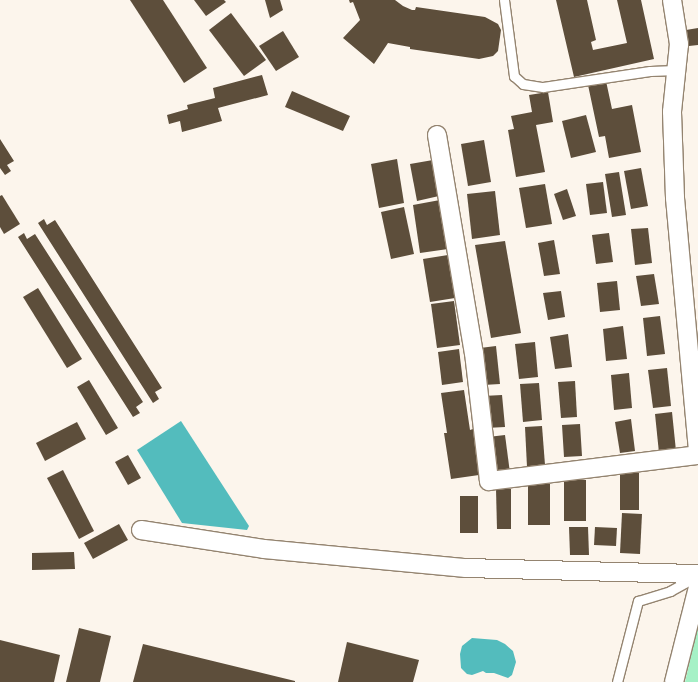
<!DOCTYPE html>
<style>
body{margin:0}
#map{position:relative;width:698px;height:682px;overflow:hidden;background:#fcf5ec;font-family:"Asap Condensed",sans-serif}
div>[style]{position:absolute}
.green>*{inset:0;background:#a5f1c6}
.water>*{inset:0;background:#53bcbd}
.building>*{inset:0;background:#5d4e3b}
.roads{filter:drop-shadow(1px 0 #948470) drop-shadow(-1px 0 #948470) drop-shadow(0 1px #948470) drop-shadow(0 -1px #948470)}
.service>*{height:9px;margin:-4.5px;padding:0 4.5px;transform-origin:4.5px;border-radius:4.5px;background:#fff}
.minor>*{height:18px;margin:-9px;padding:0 9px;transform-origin:9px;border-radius:9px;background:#fff}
span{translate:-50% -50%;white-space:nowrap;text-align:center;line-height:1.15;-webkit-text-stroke:4px #fff;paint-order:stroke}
</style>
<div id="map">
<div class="green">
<div style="clip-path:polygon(698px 625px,698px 682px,685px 682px)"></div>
</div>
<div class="water">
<div style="clip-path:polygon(181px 421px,249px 526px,247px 530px,182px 523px,137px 450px)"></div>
<div style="clip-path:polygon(472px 638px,497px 640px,505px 644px,513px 651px,516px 662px,512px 675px,508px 678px,494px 673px,486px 673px,483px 671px,472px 675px,467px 674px,461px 668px,460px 654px,462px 646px)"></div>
</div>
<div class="building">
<div style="clip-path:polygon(130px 0,163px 0,207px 68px,184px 83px)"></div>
<div style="clip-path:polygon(194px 0,224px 0,226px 2px,206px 16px)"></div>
<div style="clip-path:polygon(265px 0,280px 0,283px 10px,270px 18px)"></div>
<div style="clip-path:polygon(349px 0,395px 0,403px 6px,412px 10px,415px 10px,416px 7px,485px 17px,498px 24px,501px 30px,498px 51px,493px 56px,479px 59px,410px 49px,410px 47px,388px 43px,374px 64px,343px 38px,360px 20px,353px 2px,350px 3px)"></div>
<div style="clip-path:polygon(556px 0,587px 0,596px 40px,591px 42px,593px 50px,627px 43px,617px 0,641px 0,654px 59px,574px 77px)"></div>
<div style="clip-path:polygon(231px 13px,266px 60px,244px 76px,209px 30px)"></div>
<div style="clip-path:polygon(698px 28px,698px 45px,689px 46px,686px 30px)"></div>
<div style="clip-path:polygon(283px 31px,299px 57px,276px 71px,259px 46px)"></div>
<div style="clip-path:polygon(262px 75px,268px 95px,218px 108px,222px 121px,182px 132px,180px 121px,169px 124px,167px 115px,188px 109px,187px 105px,215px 98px,213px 88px)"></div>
<div style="clip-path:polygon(606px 81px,612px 109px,632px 105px,641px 152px,609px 158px,605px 136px,599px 137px,588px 85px)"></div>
<div style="clip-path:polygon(292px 91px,350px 116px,343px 131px,285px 107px)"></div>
<div style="clip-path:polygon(548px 92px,553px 122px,536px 125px,545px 172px,516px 177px,508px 130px,514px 129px,511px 116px,532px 112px,529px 95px)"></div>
<div style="clip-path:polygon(586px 115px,596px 152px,571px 158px,562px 121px)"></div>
<div style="clip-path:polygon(0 139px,14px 161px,7px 165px,11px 171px,5px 175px,0 168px)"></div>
<div style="clip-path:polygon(484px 140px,491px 182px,468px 186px,461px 144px)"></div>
<div style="clip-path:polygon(397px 159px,404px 203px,379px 208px,371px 164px)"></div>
<div style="clip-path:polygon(433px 160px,439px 196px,417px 201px,410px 164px)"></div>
<div style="clip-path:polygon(641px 168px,648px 206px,631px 209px,624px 171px)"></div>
<div style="clip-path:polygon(619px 172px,626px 215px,612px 217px,605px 174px)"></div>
<div style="clip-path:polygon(603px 182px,607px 213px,590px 215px,586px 184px)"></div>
<div style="clip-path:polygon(545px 184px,552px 224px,526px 228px,519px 188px)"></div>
<div style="clip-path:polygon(567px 189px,576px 216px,563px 220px,554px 194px)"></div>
<div style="clip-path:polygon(495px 191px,500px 235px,472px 239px,467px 194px)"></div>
<div style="clip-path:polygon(2px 195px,20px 224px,4px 234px,0 227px,0 196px)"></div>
<div style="clip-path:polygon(440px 200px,448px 249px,420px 253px,413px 205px)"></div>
<div style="clip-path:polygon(404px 207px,414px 254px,391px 259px,381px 212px)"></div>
<div style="clip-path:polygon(44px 219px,47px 225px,55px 220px,162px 388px,155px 392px,159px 399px,153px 403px,38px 223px)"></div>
<div style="clip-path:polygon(648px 228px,652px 263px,635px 265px,631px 229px)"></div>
<div style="clip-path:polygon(24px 233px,27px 239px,35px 234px,143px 402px,136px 407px,140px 413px,133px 417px,18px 237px)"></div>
<div style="clip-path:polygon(609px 233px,613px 262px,596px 264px,592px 235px)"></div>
<div style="clip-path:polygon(554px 240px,560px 274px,544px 276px,538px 243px)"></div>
<div style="clip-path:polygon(505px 241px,521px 333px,491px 338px,475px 245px)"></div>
<div style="clip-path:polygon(448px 255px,455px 298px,430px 302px,423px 259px)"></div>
<div style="clip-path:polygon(654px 274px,659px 304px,641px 306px,636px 276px)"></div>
<div style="clip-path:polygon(617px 281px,620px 310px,600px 312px,597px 283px)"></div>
<div style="clip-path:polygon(38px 288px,82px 359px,67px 368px,23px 297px)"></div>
<div style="clip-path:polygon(561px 291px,565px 317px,548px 320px,543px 293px)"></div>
<div style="clip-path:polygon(454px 301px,460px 345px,437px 348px,431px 304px)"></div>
<div style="clip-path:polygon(660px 316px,665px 354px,647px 356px,643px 318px)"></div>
<div style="clip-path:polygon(623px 326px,627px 359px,606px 361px,603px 329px)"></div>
<div style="clip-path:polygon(568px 334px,572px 367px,555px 369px,550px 337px)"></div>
<div style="clip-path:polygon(535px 342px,538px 377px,519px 379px,515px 344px)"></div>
<div style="clip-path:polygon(496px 346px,500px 384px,483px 385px,480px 348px)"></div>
<div style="clip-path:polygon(459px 349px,463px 382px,442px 385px,438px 352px)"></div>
<div style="clip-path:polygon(667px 368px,671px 406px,653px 408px,648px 370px)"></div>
<div style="clip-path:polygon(629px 373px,632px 408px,614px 410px,611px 375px)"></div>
<div style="clip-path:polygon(89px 380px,118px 428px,106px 435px,77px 387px)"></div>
<div style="clip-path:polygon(575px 381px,577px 417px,561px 418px,558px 382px)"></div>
<div style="clip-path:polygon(539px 383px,542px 420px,523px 422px,520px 384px)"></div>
<div style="clip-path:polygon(464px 390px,470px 430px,473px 429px,479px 475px,451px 479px,444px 433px,447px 433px,441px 393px)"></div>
<div style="clip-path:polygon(502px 395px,505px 427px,486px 428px,483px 396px)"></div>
<div style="clip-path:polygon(672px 412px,676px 451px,659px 453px,655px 414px)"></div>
<div style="clip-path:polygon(631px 419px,635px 451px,620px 453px,615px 422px)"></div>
<div style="clip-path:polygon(77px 422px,86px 439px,45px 461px,36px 443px)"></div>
<div style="clip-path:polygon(580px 424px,582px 456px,564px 457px,562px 425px)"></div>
<div style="clip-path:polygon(542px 426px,545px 465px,527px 467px,525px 427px)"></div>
<div style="clip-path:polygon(505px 435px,510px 473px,492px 475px,488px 437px)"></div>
<div style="clip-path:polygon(128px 455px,141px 478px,128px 485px,115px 462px)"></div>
<div style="clip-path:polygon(63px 470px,94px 531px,79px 539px,47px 478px)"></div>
<div style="clip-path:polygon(620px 473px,639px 473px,639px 510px,620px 510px)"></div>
<div style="clip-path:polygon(564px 479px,586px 480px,586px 521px,564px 521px)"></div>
<div style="clip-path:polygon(528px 484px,550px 484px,550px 525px,528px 525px)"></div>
<div style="clip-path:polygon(496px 489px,511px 489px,511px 529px,497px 529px)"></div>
<div style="clip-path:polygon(460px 496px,478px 496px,478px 533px,460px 533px)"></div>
<div style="clip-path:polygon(622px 513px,642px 514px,640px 554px,620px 553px)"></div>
<div style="clip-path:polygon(119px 524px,128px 540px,93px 559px,84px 543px)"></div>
<div style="clip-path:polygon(569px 527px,588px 527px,589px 555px,570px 555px)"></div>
<div style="clip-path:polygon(595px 527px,617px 528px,616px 546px,594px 545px)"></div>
<div style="clip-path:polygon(74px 552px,75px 569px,32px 570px,32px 553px)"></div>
<div style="clip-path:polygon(79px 628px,111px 636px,100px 682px,66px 682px)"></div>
<div style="clip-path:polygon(0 640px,60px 655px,54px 682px,0 682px)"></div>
<div style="clip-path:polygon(347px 642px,419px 660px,413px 682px,338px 682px)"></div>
<div style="clip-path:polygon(143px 644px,295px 681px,295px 682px,133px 682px)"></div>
</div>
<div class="roads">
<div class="service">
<div style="left:504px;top:0;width:77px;rotate:82.5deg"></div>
<div style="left:514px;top:76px;width:12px;rotate:42deg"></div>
<div style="left:523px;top:84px;width:20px;rotate:9deg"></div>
<div style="left:543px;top:87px;width:108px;rotate:-8.5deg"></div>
<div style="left:650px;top:71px;width:26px;rotate:-2deg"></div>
<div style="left:617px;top:682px;width:84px;rotate:-75.5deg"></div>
<div style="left:638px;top:601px;width:34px;rotate:-17deg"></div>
<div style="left:670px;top:591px;width:29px;rotate:-29deg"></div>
</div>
<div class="minor">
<div style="left:672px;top:0;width:45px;rotate:81deg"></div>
<div style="left:679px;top:44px;width:68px;rotate:95.9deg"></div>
<div style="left:672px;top:112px;width:86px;rotate:88deg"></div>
<div style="left:675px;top:198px;width:253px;rotate:84.8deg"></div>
<div style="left:437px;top:135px;width:221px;rotate:80.4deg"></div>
<div style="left:474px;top:353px;width:129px;rotate:83.3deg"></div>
<div style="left:489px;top:481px;width:211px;rotate:-7.1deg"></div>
<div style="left:141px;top:530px;width:124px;rotate:8.8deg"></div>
<div style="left:264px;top:549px;width:203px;rotate:5.4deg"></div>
<div style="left:466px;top:568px;width:232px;rotate:1.5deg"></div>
<div style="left:674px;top:682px;width:98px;rotate:-75.8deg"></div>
</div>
</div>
</div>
